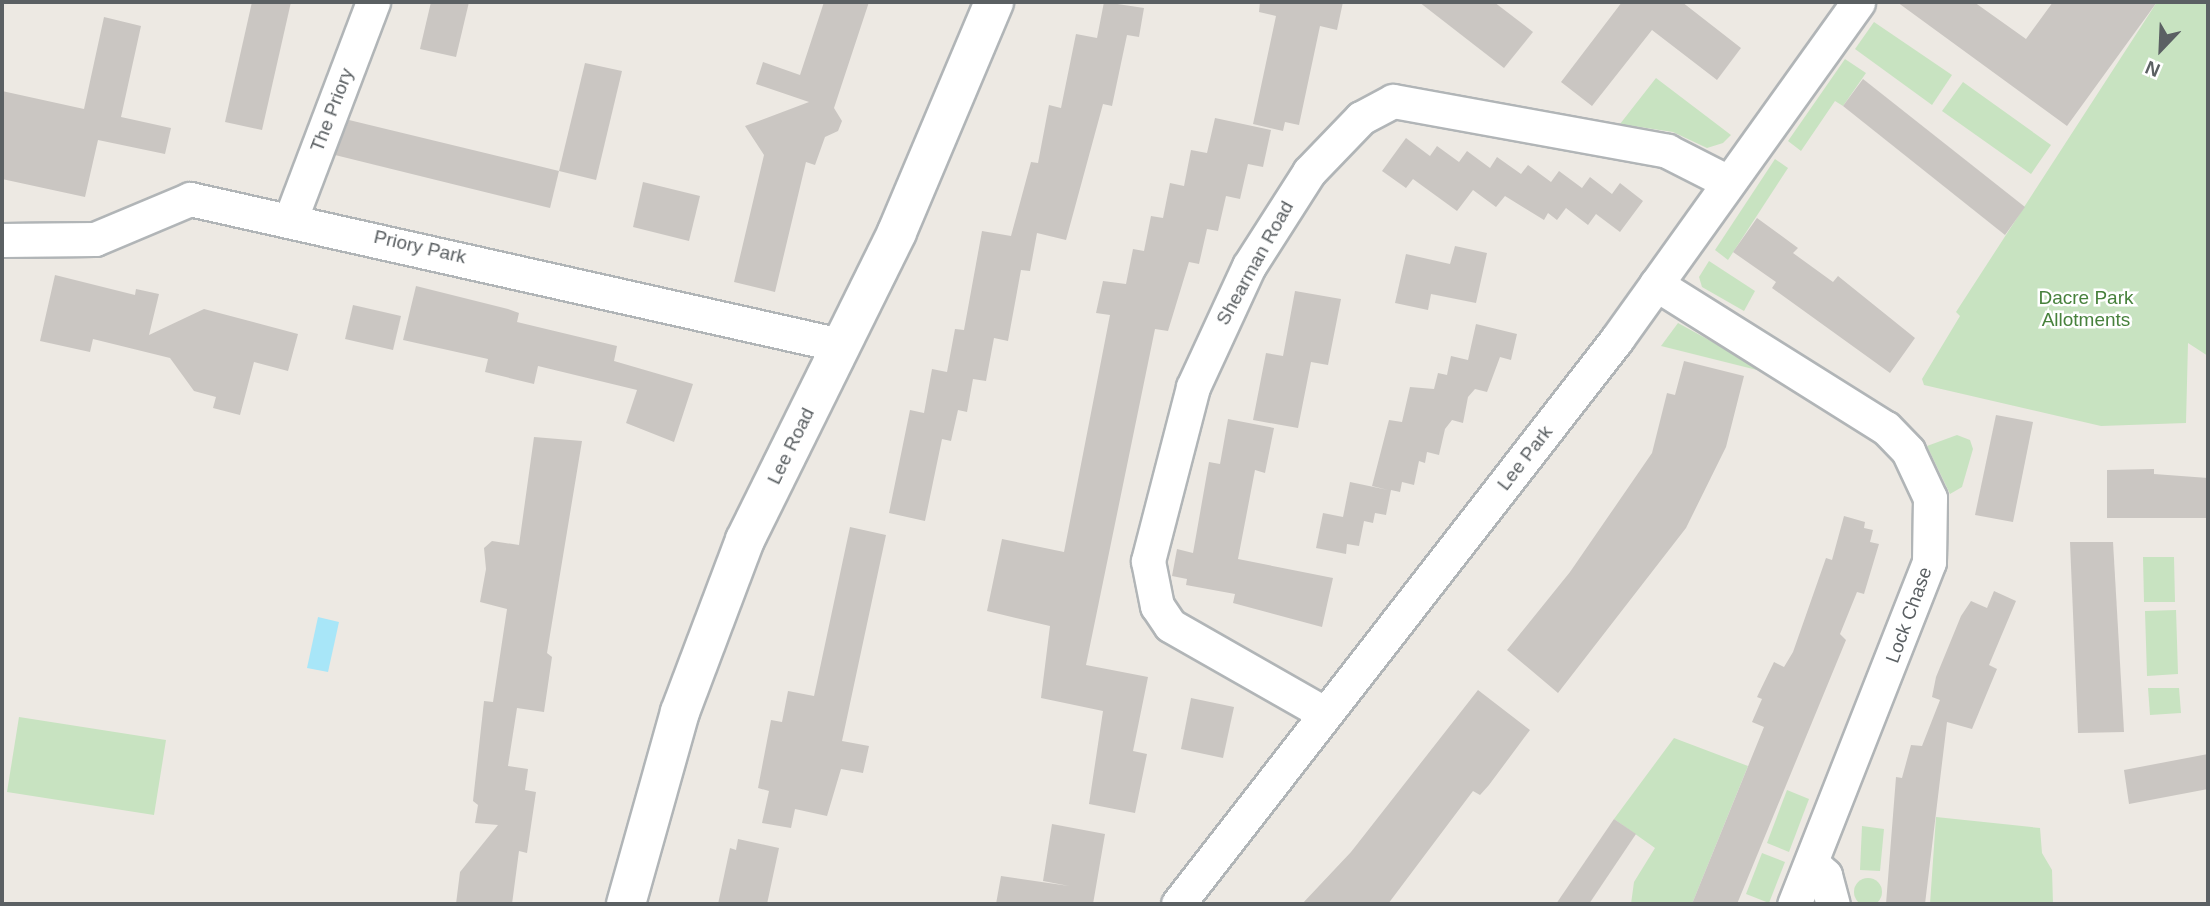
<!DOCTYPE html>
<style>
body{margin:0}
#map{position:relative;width:2210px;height:906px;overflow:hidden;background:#ede9e3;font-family:Helvetica,sans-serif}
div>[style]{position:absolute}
.green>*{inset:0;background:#c8e3c1}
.round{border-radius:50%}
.water>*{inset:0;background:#a8e6f8}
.building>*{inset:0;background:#cac6c2}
.roads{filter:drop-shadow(2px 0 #b1b5b7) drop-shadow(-2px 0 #b1b5b7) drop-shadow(0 2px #b1b5b7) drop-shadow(0 -2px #b1b5b7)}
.street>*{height:33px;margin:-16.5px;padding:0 16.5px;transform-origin:16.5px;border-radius:16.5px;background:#fff}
.secondary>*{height:38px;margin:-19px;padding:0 19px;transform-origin:19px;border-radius:19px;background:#fff}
span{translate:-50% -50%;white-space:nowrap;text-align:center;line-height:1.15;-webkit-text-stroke:5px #fff;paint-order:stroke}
.street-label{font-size:19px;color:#5b6063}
.park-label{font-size:19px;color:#47813c}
.frame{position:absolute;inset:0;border:4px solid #5b6063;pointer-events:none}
.north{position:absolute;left:2126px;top:14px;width:70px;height:70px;-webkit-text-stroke:5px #fff;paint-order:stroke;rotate:203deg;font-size:19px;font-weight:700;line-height:28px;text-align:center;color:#5b6063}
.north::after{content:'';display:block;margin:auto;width:24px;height:32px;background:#5b6063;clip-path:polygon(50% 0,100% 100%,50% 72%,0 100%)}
</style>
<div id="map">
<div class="green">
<div style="clip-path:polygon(2157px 2px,2208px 2px,2208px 356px,2188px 343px,2186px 423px,2101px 426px,1924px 385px,1922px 379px,1960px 316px,1956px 312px)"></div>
<div style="clip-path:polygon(1874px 22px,1952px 75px,1932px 105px,1855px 49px)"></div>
<div style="clip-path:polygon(1845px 59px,1866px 73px,1843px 106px,1835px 101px,1801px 151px,1788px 141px)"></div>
<div style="clip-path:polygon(1656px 78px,1731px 135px,1723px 143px,1707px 148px,1673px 132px,1620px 124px)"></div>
<div style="clip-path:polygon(1963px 82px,2051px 145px,2031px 174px,1942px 111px)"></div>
<div style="clip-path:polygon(1775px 159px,1788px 168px,1728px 260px,1715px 250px)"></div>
<div style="clip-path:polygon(1709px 261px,1755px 291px,1744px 311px,1702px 287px,1699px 277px)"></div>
<div style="clip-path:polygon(1678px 323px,1769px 373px,1661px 346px)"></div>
<div style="clip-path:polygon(1957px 435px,1970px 440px,1973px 449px,1962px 487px,1950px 494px,1927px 446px)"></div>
<div style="clip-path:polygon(2143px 557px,2174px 557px,2175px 602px,2144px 602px)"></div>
<div style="clip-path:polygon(2176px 610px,2178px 674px,2147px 676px,2145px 611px)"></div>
<div style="clip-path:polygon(2148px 688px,2179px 688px,2181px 713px,2150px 715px)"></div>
<div style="clip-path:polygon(19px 717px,166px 740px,154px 815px,7px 792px)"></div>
<div style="clip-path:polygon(1674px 738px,1748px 766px,1692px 904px,1631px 904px,1634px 882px,1655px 848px,1614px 819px)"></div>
<div style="clip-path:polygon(1787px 790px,1809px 799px,1789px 852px,1767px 843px)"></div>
<div style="clip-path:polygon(1936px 817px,2040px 828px,2042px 853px,2052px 870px,2053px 904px,1930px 904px)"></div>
<div style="clip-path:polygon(1862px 826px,1884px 829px,1880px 871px,1860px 870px)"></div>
<div style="clip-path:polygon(1762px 853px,1785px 862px,1769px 903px,1746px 894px)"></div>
<div class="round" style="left:1854px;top:878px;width:28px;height:28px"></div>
</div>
<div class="water">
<div style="clip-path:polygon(318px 617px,339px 622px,328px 672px,307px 668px)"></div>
</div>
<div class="building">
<div style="clip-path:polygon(252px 2px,291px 2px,262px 130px,225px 122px)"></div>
<div style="clip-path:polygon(431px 2px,469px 2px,456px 57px,420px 49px)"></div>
<div style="clip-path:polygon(824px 2px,869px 2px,834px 108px,842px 121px,838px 131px,825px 137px,815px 165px,806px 162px,775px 292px,734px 282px,764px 155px,745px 126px,809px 102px,756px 84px,763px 62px,800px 75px)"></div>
<div style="clip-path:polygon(1104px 2px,1144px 8px,1139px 37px,1127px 35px,1112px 106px,1103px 104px,1066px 240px,1037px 233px,1030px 271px,1021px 270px,1008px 341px,994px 338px,986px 381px,973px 379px,967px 412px,958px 410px,951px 441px,942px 439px,925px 521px,889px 513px,910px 410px,924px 413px,932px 369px,947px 372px,955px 329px,964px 330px,982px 231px,1011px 236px,1031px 162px,1038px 163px,1049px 105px,1061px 108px,1076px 34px,1097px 38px)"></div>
<div style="clip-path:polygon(1260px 2px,1343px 2px,1337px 30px,1320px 26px,1299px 125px,1285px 122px,1283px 131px,1253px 124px,1276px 16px,1259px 12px)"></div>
<div style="clip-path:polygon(1419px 2px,1494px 2px,1533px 32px,1504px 68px)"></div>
<div style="clip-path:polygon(1622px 2px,1682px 2px,1741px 48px,1717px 80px,1652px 30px,1592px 106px,1561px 82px)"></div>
<div style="clip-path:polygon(1897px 2px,1974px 2px,2026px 39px,2053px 2px,2157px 2px,2067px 126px)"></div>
<div style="clip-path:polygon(104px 17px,141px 26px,121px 117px,171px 128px,165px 154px,98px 140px,85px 197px,2px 179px,2px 91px,84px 109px)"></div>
<div style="clip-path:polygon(585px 63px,622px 71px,596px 180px,559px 171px)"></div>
<div style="clip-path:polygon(1863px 79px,2025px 207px,2005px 235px,1843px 106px)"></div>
<div style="clip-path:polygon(1215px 118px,1271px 130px,1263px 167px,1248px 164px,1240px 199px,1226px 196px,1218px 231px,1207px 229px,1199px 264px,1189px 262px,1168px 331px,1155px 329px,1086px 665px,1148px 677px,1133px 751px,1147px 754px,1135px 813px,1089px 804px,1103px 711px,1041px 698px,1050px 626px,987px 611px,1002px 539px,1064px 552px,1110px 315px,1096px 313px,1103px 281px,1126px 284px,1133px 249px,1144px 251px,1151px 216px,1163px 218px,1170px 183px,1184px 186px,1191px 150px,1207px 153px)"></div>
<div style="clip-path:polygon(349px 120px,559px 171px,550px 208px,335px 155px)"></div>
<div style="clip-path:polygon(1406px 138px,1430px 156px,1437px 146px,1459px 162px,1467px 151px,1490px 168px,1497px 157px,1521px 174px,1528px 165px,1551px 182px,1559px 171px,1582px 188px,1590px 177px,1612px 194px,1620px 183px,1643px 201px,1620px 232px,1596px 214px,1588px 225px,1566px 208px,1557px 220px,1548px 213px,1544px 220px,1505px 196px,1496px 207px,1473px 190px,1457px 211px,1413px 179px,1406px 188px,1382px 171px)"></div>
<div style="clip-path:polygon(643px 182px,700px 196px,689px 241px,633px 227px)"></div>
<div style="clip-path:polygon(1757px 218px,1798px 248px,1793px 253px,1833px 282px,1838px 276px,1915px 338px,1890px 373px,1772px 288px,1776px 282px,1733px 252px)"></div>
<div style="clip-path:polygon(1455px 246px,1487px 253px,1476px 303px,1431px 294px,1428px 310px,1395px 303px,1406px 254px,1450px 264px)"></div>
<div style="clip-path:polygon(55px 275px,135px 295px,136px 289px,159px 294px,149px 335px,204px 309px,298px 334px,288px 371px,254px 362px,240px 415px,213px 408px,216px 397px,194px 391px,170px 358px,93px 339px,90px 352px,40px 341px)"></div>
<div style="clip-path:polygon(416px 286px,508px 309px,519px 313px,517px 322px,617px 346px,614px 361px,693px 384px,674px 442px,626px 423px,637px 390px,538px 366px,534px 384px,485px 372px,488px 359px,403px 340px)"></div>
<div style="clip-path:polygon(1295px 291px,1341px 299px,1328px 365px,1311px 362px,1298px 428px,1253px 420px,1266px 353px,1283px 356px)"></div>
<div style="clip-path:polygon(353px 305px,401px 316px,393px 350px,345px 339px)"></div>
<div style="clip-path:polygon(1476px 324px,1517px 334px,1511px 360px,1500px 357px,1487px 392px,1475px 389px,1468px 397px,1463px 423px,1452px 420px,1445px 429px,1439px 455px,1427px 452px,1425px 463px,1419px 461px,1414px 485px,1402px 482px,1400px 492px,1391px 490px,1386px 515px,1375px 513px,1373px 523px,1364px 521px,1359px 546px,1347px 544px,1346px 554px,1316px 548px,1323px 513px,1343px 517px,1350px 482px,1388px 490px,1372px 486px,1389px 420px,1402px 422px,1410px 387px,1434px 389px,1438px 373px,1447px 375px,1451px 356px,1468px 360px)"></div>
<div style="clip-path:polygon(1684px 361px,1744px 376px,1726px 447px,1686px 528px,1558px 693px,1507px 650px,1570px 572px,1652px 453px,1667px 393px,1675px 395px)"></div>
<div style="clip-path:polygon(1996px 415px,2033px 422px,2013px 522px,1975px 515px)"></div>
<div style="clip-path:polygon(1228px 419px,1274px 428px,1265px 473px,1255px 470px,1238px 559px,1333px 578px,1322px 627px,1233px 603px,1235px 594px,1186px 585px,1187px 579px,1172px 576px,1177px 549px,1193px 553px,1209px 462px,1220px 464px)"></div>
<div style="clip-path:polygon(534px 437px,582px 441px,547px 653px,552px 657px,544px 712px,517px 708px,508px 766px,528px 769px,525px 790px,536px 792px,527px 853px,519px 851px,512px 904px,456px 904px,460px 872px,498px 825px,475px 823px,478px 805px,473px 801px,484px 701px,493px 702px,507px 609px,480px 602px,486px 569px,484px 548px,492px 541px,519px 545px)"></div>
<div style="clip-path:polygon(2154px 469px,2154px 474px,2208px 478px,2208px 518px,2107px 518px,2107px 470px)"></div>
<div style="clip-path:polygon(1844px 516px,1865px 522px,1864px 528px,1873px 530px,1870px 542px,1879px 544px,1864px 594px,1857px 592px,1840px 634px,1846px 640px,1737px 904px,1692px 904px,1764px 727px,1752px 722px,1762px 699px,1757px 697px,1774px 662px,1784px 667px,1793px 652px,1826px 558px,1832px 560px)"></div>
<div style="clip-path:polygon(850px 527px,886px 535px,842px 741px,869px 746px,863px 773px,841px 769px,827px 816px,795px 809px,791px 828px,762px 823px,769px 791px,758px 788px,771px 720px,782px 722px,788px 691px,814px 696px)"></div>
<div style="clip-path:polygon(2070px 542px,2113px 542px,2124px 732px,2078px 733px)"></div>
<div style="clip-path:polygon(1994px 591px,2016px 601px,1989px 665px,1997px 669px,1972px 729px,1947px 722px,1925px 904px,1886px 904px,1896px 777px,1902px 778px,1911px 745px,1922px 746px,1940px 700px,1932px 697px,1936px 677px,1961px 616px,1971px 601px,1987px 608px)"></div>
<div style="clip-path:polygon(1478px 690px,1530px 730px,1489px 785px,1480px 795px,1473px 791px,1388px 904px,1302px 904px,1351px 852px)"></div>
<div style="clip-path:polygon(1191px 698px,1234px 707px,1223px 758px,1181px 749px)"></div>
<div style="clip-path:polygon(2208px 754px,2208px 789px,2129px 804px,2124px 770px)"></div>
<div style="clip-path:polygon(1614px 819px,1636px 834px,1589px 904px,1556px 904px)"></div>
<div style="clip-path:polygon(1052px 824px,1105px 834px,1093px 904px,996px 904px,1001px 876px,1069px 886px,1043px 881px)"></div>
<div style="clip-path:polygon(738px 839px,779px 848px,767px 904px,718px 904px,730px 848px,736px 850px)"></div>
</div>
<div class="roads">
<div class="street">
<div style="left:291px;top:218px;width:231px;rotate:-69.2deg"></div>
<div style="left:2px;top:240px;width:93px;rotate:-0.6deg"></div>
<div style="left:95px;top:239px;width:103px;rotate:-22.8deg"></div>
<div style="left:190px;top:199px;width:666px;rotate:12.66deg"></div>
<div style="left:1656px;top:284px;width:271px;rotate:32.1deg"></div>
<div style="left:1886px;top:428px;width:32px;rotate:46deg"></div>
<div style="left:1908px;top:451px;width:52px;rotate:64.9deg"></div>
<div style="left:1930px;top:498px;width:64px;rotate:90.9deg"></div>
<div style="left:1929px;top:562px;width:368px;rotate:111.5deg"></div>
<div style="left:1324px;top:713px;width:177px;rotate:-150.3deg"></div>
<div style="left:1170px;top:625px;width:23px;rotate:-124deg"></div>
<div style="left:1157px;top:606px;width:46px;rotate:-101.3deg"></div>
<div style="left:1148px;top:561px;width:180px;rotate:-75.5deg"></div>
<div style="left:1193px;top:387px;width:133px;rotate:-65.2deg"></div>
<div style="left:1249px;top:266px;width:112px;rotate:-57.4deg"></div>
<div style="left:1309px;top:172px;width:75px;rotate:-46.1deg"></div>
<div style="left:1361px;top:118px;width:36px;rotate:-28deg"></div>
<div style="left:1393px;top:101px;width:279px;rotate:10.3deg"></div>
<div style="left:1667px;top:151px;width:68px;rotate:26.9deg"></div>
<div style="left:1812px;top:863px;width:18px;rotate:43deg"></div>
<div style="left:1825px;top:875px;width:30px;rotate:75deg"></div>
<div style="left:1178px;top:904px;width:716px;rotate:-52.15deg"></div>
<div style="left:1617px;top:339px;width:414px;rotate:-54.4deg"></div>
</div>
<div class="secondary">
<div style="left:626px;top:904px;width:199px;rotate:-74.3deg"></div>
<div style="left:680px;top:712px;width:184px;rotate:-69.3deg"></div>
<div style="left:745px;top:540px;width:343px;rotate:-63.7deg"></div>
<div style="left:897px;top:232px;width:250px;rotate:-67.1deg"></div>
</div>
</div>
<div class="street-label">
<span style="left:332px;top:110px;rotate:-69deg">The Priory</span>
<span style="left:420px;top:247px;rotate:13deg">Priory Park</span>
<span style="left:1255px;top:263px;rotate:-61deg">Shearman Road</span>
<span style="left:791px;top:446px;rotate:-64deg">Lee Road</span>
<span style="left:1525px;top:458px;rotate:-52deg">Lee Park</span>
<span style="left:1909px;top:615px;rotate:-70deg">Lock Chase</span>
</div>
<div class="park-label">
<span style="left:2086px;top:309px">Dacre Park<br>Allotments</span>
</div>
<div class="frame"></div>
<div class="north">N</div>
</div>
